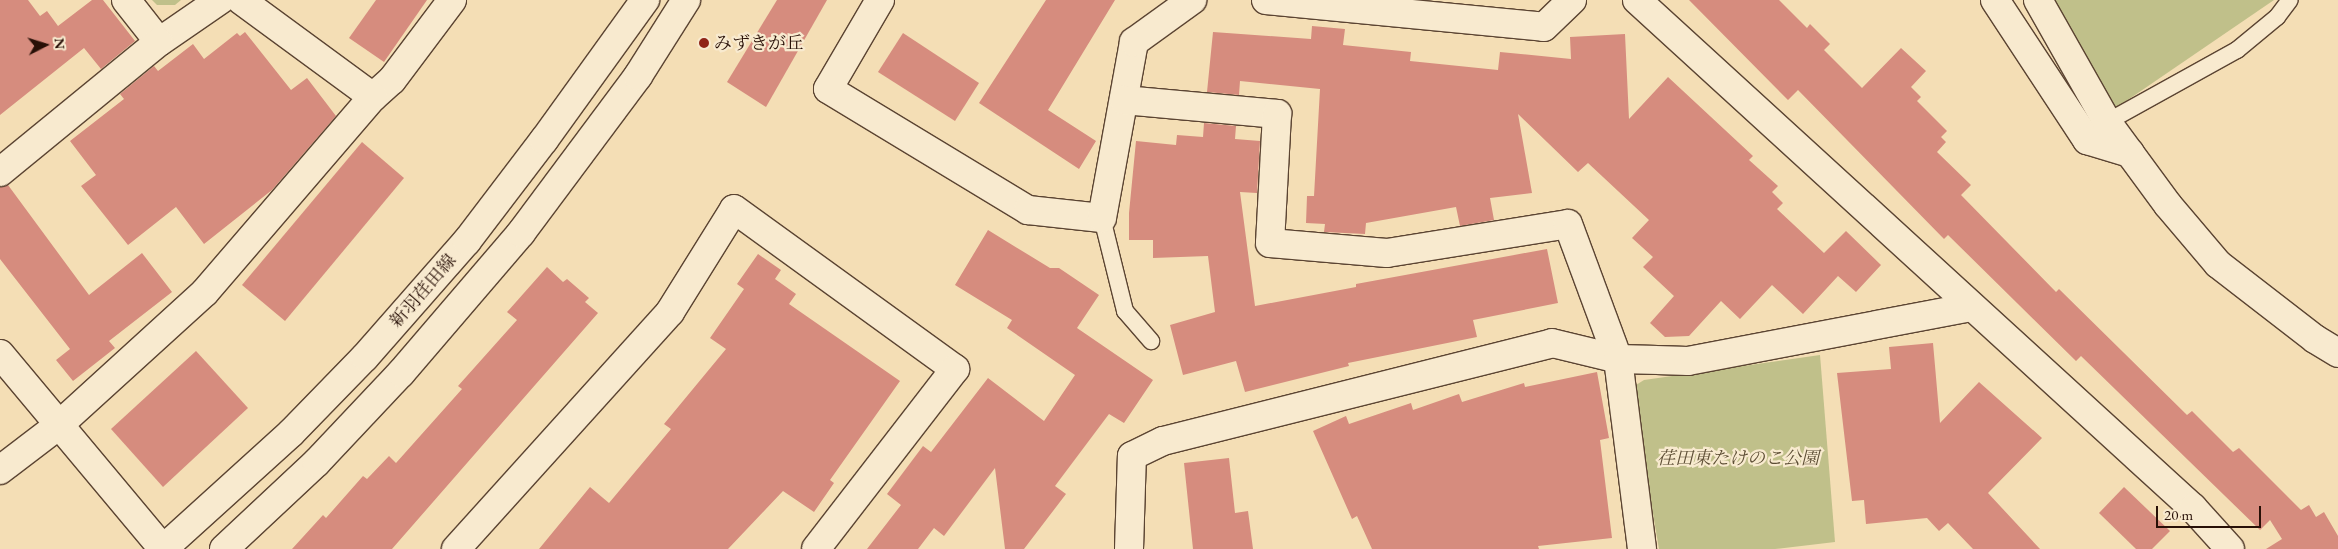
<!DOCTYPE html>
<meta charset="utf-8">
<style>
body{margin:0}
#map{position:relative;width:2338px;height:549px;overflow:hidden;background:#f4deb5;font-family:"EB Garamond","Noto Serif JP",serif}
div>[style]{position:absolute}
.green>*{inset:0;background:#c0c08a}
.building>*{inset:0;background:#d68c7e}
.roads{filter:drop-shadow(1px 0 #5b4432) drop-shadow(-1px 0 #5b4432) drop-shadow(0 1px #5b4432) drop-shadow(0 -1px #5b4432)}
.lane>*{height:16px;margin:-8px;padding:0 8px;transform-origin:8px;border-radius:8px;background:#f8eacf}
.street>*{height:28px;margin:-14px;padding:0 14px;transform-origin:14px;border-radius:14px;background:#f8eacf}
.secondary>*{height:28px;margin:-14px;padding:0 14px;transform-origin:14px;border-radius:14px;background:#f8eacf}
.dots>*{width:14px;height:14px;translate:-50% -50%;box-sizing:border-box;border:2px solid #f8eacf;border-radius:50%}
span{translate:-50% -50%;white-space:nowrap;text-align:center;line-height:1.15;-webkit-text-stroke:4.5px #f8eacf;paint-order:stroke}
.poi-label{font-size:18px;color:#281007}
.left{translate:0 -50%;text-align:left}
.street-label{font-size:18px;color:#281007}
.park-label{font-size:18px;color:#5d4e35;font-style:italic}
.north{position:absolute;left:20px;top:20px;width:50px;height:50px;-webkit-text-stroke:4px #f8eacf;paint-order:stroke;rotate:85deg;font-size:14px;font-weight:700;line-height:20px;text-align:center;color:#281007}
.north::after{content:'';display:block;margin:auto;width:18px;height:22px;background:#281007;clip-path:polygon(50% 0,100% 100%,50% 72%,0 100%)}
.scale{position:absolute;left:2156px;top:506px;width:105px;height:22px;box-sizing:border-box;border:2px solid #281007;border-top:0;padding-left:6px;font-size:15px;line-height:18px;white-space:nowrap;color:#281007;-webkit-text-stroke:4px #f8eacf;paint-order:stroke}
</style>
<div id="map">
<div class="green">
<div style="clip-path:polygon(152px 0,181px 0,175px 5px,157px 5px)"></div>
<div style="clip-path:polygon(2052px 0,2274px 0,2113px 110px)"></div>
<div style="clip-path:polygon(1820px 355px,1835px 542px,1775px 549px,1659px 549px,1633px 396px,1636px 385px,1644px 380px)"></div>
</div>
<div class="building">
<div style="clip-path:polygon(0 0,28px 0,40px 16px,47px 11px,58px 26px,92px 0,103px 0,135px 41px,101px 69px,84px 48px,0 115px)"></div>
<div style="clip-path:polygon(376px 0,427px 0,384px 62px,349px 38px)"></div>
<div style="clip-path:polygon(777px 0,827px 0,766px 107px,727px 82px)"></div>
<div style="clip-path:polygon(1046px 0,1115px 0,1048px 110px,1096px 141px,1079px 169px,979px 103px)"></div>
<div style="clip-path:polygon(1689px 0,1779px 0,1807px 28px,1810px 24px,1830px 44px,1824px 50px,1862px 88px,1901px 48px,1926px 71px,1911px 87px,1921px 97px,1917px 101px,1947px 131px,1941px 137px,1946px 142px,1937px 152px,1971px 185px,1961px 195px,2056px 292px,2059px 289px,2187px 415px,2192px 411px,2233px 452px,2239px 448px,2301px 510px,2309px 505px,2316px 517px,2324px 512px,2338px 536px,2338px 549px,2266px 549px,2282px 539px,2270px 520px,2260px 530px,2081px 356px,2076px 361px,1948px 235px,1944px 239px,1798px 90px,1788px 100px)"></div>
<div style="clip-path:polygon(1312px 26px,1345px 29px,1343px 45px,1411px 52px,1410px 61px,1498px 70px,1500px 52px,1571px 59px,1570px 37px,1625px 34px,1629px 119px,1668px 77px,1753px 156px,1749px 160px,1778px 186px,1772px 192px,1783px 203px,1777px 209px,1824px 253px,1846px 231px,1881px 265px,1856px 292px,1838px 276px,1803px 314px,1772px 285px,1740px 319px,1721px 301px,1689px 336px,1665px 337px,1650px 323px,1674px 296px,1643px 267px,1653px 257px,1632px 238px,1649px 220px,1588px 163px,1578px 172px,1518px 114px,1532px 193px,1490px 198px,1494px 220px,1460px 226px,1456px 207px,1366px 223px,1365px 234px,1324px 232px,1325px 224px,1306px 223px,1307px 196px,1314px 196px,1320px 89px,1240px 81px,1239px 95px,1207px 92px,1213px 32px,1311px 39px)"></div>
<div style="clip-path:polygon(245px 32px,291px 90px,307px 78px,336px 116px,272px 190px,204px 244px,176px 207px,128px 245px,81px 186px,96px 175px,70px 141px,124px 99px,120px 94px,154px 66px,158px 71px,193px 44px,204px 59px,237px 33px,240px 36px)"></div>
<div style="clip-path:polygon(903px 33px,979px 83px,955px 121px,878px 72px)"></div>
<div style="clip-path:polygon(1204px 123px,1236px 126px,1235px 139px,1260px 141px,1257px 193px,1240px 192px,1255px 306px,1356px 287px,1356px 284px,1547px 249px,1558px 303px,1473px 320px,1477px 337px,1348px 363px,1349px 366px,1245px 392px,1236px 361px,1183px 375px,1170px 325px,1215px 312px,1208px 256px,1153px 258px,1153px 240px,1129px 240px,1129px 213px,1136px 141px,1176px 145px,1177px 135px,1203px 137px)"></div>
<div style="clip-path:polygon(362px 142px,404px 178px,285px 321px,242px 285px)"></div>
<div style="clip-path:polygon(8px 185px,89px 295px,142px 253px,172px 292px,109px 341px,115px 348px,73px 381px,56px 360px,70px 349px,0 259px,0 187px)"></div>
<div style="clip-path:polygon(988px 230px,1050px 268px,1059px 268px,1099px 295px,1077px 328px,1153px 380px,1124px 423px,1109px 414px,1055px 486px,1066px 494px,1024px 549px,1005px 549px,995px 468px,944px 536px,934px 528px,918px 549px,867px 549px,901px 505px,887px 494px,923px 446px,931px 452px,988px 378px,1044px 421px,1075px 375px,1007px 328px,1012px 320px,955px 285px)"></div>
<div style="clip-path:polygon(758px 254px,781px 270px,775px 279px,796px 294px,789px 304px,900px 381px,830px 480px,834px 483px,814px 512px,783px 491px,728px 549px,539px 549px,590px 487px,609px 503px,671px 429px,664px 424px,726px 349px,710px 338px,744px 289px,737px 284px)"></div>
<div style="clip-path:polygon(547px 267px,563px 282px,567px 279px,589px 298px,585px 302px,598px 313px,392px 549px,292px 549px,323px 515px,326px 518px,363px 476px,367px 479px,389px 456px,396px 463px,462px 389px,458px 386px,517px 320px,507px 312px)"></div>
<div style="clip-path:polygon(1933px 343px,1940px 423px,1979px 382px,2042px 438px,1988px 493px,2040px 549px,1973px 549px,1948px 523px,1939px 531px,1927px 518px,1866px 524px,1864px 500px,1852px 501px,1837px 373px,1891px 369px,1889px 347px)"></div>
<div style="clip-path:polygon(196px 351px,248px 408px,163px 487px,111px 429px)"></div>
<div style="clip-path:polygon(1597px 372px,1609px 438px,1600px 440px,1612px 538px,1538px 546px,1539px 549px,1372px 549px,1357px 516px,1352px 519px,1313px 431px,1346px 416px,1349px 424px,1411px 403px,1413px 410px,1459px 394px,1462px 402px,1524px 383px,1525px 387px)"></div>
<div style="clip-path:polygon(1229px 458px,1235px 513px,1248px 511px,1253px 549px,1193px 549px,1184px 463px)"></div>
<div style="clip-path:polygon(2124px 487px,2170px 531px,2152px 549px,2136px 549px,2099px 513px)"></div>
</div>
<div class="roads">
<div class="lane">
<div style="left:2107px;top:122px;width:149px;rotate:-29deg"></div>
<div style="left:2237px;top:50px;width:52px;rotate:-39.5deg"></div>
<div style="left:2277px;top:17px;width:21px;rotate:-53deg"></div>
<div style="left:1102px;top:218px;width:96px;rotate:76.1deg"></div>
<div style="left:1125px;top:311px;width:40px;rotate:49deg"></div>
</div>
<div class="street">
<div style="left:126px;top:0;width:53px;rotate:51.8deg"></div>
<div style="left:159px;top:42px;width:74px;rotate:-34.5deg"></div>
<div style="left:880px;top:0;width:103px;rotate:120.3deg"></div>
<div style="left:828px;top:89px;width:234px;rotate:31.2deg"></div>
<div style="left:1028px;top:210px;width:74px;rotate:6.2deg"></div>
<div style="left:1102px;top:218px;width:179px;rotate:-79.7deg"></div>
<div style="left:1134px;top:42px;width:72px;rotate:-35.9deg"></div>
<div style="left:1266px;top:0;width:279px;rotate:5.5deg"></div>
<div style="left:1544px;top:27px;width:39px;rotate:-44deg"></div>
<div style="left:1995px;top:0;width:168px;rotate:56.7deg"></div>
<div style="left:2087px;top:140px;width:45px;rotate:16.8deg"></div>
<div style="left:2038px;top:0;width:140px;rotate:60.5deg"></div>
<div style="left:2107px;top:122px;width:103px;rotate:53.7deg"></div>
<div style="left:2168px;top:205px;width:77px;rotate:49.7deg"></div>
<div style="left:2218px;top:264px;width:123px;rotate:37.7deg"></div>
<div style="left:2315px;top:339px;width:27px;rotate:31deg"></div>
<div style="left:373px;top:97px;width:25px;rotate:-42deg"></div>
<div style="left:392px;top:80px;width:100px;rotate:-53.1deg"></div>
<div style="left:1124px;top:100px;width:154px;rotate:5.2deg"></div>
<div style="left:1277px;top:114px;width:129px;rotate:93.1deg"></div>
<div style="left:1270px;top:243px;width:117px;rotate:4.9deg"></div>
<div style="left:1387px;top:253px;width:183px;rotate:-9.1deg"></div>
<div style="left:1568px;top:224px;width:144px;rotate:69.7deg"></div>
<div style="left:1618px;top:359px;width:192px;rotate:82.8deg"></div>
<div style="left:0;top:172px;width:205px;rotate:-39.3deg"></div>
<div style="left:0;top:470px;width:74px;rotate:-37.3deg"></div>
<div style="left:59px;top:425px;width:197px;rotate:-42.3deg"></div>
<div style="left:205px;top:292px;width:257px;rotate:-49.3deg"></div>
<div style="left:373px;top:97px;width:164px;rotate:-143.7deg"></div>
<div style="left:456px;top:549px;width:319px;rotate:-47.9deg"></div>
<div style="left:670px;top:312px;width:121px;rotate:-58.1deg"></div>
<div style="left:734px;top:209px;width:273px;rotate:35.9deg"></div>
<div style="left:955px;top:369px;width:227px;rotate:127.7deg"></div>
<div style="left:1129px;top:549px;width:93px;rotate:-88.2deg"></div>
<div style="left:1132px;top:456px;width:34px;rotate:-26deg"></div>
<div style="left:1163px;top:441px;width:401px;rotate:-14.1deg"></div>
<div style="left:1552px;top:343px;width:68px;rotate:13.6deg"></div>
<div style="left:1618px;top:359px;width:70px;rotate:1.6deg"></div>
<div style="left:1688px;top:361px;width:287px;rotate:-10.8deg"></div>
</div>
<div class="secondary">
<div style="left:1637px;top:0;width:753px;rotate:42.42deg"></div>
<div style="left:2193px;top:508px;width:55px;rotate:47.9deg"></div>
<div style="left:0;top:354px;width:254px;rotate:50.1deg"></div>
<div style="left:163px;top:549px;width:173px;rotate:-42.2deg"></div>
<div style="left:291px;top:433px;width:106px;rotate:-45.8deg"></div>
<div style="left:365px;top:357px;width:154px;rotate:-48.7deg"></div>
<div style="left:467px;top:241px;width:127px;rotate:-52.7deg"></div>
<div style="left:544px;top:140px;width:173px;rotate:-54.2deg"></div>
<div style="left:224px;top:549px;width:127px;rotate:-43.1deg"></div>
<div style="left:317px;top:462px;width:122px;rotate:-46.7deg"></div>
<div style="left:401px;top:373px;width:184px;rotate:-49.4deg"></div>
<div style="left:521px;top:233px;width:196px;rotate:-53.3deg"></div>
<div style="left:638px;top:76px;width:90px;rotate:-57.7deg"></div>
</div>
</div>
<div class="dots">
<div style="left:704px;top:43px;background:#8f2418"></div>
</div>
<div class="poi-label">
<span class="left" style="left:714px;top:43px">みずきが丘</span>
</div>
<div class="street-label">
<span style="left:423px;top:291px;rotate:-49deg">新羽荏田線</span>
</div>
<div class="park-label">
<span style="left:1738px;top:458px">荏田東たけのこ公園</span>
</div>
<div class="north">N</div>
<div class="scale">20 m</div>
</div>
